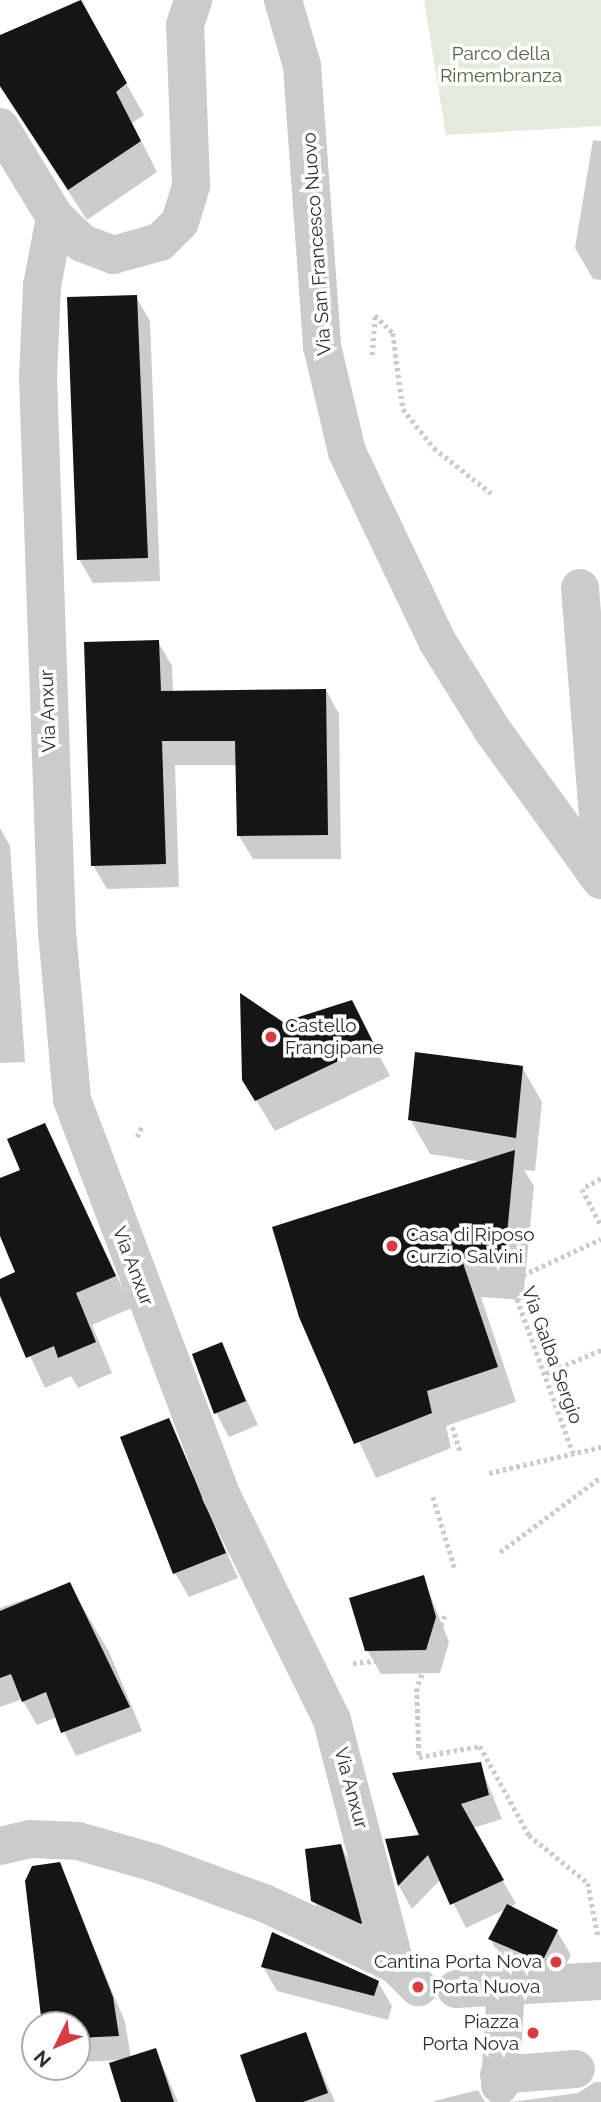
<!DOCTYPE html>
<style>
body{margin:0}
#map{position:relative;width:601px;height:2102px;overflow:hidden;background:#fff;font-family:Raleway,sans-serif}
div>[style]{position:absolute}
.green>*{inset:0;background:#e3ebdc}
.shadow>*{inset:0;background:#0003}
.building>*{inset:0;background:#151515}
.path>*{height:4.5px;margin-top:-2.25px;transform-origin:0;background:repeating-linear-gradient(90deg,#cbcbcb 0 3.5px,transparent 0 7px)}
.street>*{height:38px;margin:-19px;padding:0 19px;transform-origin:19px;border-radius:19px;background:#cbcbcb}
.dots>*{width:19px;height:19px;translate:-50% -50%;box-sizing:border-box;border:4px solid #fff;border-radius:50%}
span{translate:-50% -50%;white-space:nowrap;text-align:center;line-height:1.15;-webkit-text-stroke:7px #fff;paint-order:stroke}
.park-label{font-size:19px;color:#4f673e}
.street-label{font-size:19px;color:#2e2e2e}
.poi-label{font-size:19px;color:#2e2e2e}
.left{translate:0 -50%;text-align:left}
.right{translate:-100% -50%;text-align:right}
.north{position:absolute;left:21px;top:2011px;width:70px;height:70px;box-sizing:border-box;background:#fff;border:2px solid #ababab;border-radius:50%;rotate:227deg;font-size:19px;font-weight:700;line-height:28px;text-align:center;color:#2e2e2e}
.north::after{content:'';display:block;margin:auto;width:24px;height:32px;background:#db3a3e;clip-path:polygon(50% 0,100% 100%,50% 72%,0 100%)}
</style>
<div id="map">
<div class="green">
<div style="clip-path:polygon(424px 0,601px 0,601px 126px,446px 135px)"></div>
</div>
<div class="shadow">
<div style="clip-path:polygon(79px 0,144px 115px,132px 123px,157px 172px,87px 220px,0 87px,0 37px)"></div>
<div style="clip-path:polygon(593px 140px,601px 141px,601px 280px,593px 279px,575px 248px)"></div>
<div style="clip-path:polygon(136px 297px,150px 321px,160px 581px,93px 583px,79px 559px)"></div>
<div style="clip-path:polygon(158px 642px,172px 666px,173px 692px,326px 690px,339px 714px,341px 859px,253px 859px,239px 836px,237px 765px,175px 765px,179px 887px,107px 889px,93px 865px)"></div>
<div style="clip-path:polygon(0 828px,10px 846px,25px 1062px,0 1063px)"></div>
<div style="clip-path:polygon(351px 1002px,390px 1076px,275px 1131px,243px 1079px,283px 1024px)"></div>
<div style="clip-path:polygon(522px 1067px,542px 1102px,535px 1171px,524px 1170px,534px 1186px,523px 1300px,481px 1297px,516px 1402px,446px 1426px,451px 1448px,376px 1478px,301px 1317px,481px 1162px,430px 1154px,410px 1119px)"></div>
<div style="clip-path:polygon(45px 1125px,132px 1308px,92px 1325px,112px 1373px,78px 1388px,71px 1376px,45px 1388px,0 1292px,0 1281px,18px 1273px,0 1231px,0 1180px,22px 1171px)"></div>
<div style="clip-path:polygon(221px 1344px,258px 1425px,229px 1437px,216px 1413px)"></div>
<div style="clip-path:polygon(168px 1420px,238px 1578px,189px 1597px,175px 1573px)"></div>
<div style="clip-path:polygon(423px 1577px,449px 1642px,440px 1673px,381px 1674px,367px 1650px)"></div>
<div style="clip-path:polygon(69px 1584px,109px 1652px,142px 1731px,76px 1756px,57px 1717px,37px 1725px,22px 1699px,0 1707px,0 1608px)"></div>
<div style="clip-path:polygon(480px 1764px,502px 1819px,473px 1828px,516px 1904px,510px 1907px,557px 1931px,571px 1955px,556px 1985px,504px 1963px,490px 1939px,506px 1909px,466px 1928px,441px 1879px,412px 1909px,399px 1886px,387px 1840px,422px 1836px)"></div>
<div style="clip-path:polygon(341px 1846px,354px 1870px,374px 1945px,327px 1925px,313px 1900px)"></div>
<div style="clip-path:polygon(59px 1864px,125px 2022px,131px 2058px,156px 2050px,178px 2102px,123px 2102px,120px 2060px,77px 2062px,77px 2025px,44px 2025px)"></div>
<div style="clip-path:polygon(263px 1967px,378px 1982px,392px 2006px,388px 2020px,277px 1991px)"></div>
<div style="clip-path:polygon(305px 2034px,335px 2102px,258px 2102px)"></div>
<div style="clip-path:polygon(595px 2082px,601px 2082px,601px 2102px,511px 2102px,578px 2093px)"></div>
<div style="clip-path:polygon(478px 2090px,485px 2102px,434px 2102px,434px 2101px)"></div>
</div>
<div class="building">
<div style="clip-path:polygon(81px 0,127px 83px,116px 92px,141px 141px,68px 190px,0 86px,0 35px)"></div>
<div style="clip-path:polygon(137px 295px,148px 558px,77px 560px,67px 297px)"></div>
<div style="clip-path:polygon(159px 640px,161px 691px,326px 689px,328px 835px,237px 836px,235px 741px,162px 741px,166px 864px,91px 866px,84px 642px)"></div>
<div style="clip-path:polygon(240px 993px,283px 1022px,352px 1000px,374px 1044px,255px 1101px,242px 1080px)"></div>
<div style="clip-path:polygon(415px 1052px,523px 1066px,516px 1138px,408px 1120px)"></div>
<div style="clip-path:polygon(45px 1123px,116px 1276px,76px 1293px,96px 1342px,58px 1358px,54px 1346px,26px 1358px,0 1296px,0 1279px,15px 1272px,0 1236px,0 1178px,20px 1170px,7px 1139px)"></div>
<div style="clip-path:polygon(515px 1150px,504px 1266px,463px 1263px,498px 1367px,427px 1391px,432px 1413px,354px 1444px,299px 1317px,272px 1227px)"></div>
<div style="clip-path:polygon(222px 1342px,246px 1401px,214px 1414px,192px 1354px)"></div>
<div style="clip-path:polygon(169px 1418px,226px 1553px,173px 1574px,120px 1437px)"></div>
<div style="clip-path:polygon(424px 1575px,436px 1617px,426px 1650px,365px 1651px,349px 1598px)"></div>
<div style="clip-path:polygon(70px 1582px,130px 1707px,61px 1733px,46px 1692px,22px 1702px,11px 1674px,0 1678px,0 1611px)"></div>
<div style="clip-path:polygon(481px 1762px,489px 1795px,461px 1804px,504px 1880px,450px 1905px,428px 1855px,398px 1886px,385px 1839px,419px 1835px,392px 1773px)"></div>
<div style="clip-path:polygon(341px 1844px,362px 1923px,361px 1924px,311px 1901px,305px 1849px)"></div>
<div style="clip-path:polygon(60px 1862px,113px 1997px,119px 2036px,77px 2038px,77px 2025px,42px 2025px,25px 1881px,32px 1866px)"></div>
<div style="clip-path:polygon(507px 1904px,558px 1930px,542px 1962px,488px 1939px)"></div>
<div style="clip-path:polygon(272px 1932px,379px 1981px,374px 1996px,261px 1967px)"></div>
<div style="clip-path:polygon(306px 2032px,328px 2093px,303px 2102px,256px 2102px,240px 2055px)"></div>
<div style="clip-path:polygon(156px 2048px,174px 2102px,121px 2102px,109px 2063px)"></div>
</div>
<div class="path">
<div style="left:372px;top:355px;width:40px;rotate:-85.7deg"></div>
<div style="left:375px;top:315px;width:25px;rotate:45deg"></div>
<div style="left:393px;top:333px;width:77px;rotate:82.5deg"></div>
<div style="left:403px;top:409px;width:50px;rotate:51.5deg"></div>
<div style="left:434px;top:448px;width:73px;rotate:38.3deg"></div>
<div style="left:137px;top:1137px;width:12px;rotate:-66deg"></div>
<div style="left:601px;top:1179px;width:21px;rotate:152deg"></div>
<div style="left:582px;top:1189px;width:41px;rotate:62.2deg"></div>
<div style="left:546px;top:1373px;width:60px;rotate:-22.7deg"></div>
<div style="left:440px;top:1387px;width:70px;rotate:72.6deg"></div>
<div style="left:573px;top:1454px;width:184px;rotate:-110deg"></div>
<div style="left:510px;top:1281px;width:100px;rotate:-24.8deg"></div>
<div style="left:489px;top:1473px;width:115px;rotate:-13.1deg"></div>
<div style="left:433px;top:1497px;width:75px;rotate:73deg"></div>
<div style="left:500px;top:1552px;width:126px;rotate:-36.6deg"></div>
<div style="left:445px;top:1616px;width:77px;rotate:111.3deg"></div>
<div style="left:417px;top:1688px;width:69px;rotate:88.3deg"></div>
<div style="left:419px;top:1757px;width:62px;rotate:-10.2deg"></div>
<div style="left:480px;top:1746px;width:102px;rotate:61.2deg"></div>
<div style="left:529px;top:1835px;width:76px;rotate:39.1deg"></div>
<div style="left:588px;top:1883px;width:54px;rotate:79.3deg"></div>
<div style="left:353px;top:1663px;width:76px;rotate:-5.3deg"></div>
</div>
<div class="street">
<div style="left:283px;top:0;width:69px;rotate:73.9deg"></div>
<div style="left:302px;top:66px;width:281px;rotate:85.9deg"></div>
<div style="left:322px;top:346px;width:109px;rotate:76.7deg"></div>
<div style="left:347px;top:452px;width:209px;rotate:64.5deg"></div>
<div style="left:437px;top:641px;width:106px;rotate:58.1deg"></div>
<div style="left:493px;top:731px;width:184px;rotate:54.1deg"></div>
<div style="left:0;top:127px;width:105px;rotate:58.6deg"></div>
<div style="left:55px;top:217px;width:37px;rotate:44deg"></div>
<div style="left:82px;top:243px;width:33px;rotate:21deg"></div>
<div style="left:113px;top:255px;width:49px;rotate:-15.5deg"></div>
<div style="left:160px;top:242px;width:28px;rotate:-45deg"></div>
<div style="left:180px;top:222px;width:39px;rotate:-73deg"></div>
<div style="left:191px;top:185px;width:160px;rotate:-92.1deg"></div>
<div style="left:185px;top:25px;width:26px;rotate:-72deg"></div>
<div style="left:580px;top:588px;width:245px;rotate:85.5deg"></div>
<div style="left:0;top:1846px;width:31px;rotate:-13deg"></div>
<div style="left:30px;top:1839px;width:48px;rotate:2.4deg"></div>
<div style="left:78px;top:1841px;width:80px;rotate:15.9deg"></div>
<div style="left:155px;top:1863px;width:116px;rotate:20.2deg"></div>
<div style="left:264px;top:1903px;width:145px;rotate:25deg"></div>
<div style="left:395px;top:1964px;width:252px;rotate:-104.5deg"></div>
<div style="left:332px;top:1720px;width:252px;rotate:-116.2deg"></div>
<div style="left:221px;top:1494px;width:422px;rotate:-110.7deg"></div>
<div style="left:72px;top:1099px;width:168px;rotate:-95.1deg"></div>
<div style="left:57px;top:932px;width:554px;rotate:-91.96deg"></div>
<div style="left:38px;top:378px;width:92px;rotate:-87.5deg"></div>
<div style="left:42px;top:286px;width:70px;rotate:-79.3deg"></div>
<div style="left:395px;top:1964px;width:33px;rotate:45deg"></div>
<div style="left:456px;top:1989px;width:145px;rotate:-3.2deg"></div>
<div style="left:499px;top:2075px;width:77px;rotate:-4.5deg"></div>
<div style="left:500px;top:2085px;width:98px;rotate:-86.5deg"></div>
</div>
<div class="dots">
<div style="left:271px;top:1037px;background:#db3a3e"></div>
<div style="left:392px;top:1246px;background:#db3a3e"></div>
<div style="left:556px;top:1962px;background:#db3a3e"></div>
<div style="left:418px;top:1987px;background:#db3a3e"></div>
<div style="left:533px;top:2033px;background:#db3a3e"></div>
</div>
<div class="park-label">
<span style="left:501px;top:65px">Parco della<br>Rimembranza</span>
</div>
<div class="street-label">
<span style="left:317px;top:244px;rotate:-94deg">Via San Francesco Nuovo</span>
<span style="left:48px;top:711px;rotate:-92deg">Via Anxur</span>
<span style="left:133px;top:1266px;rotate:69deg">Via Anxur</span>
<span style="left:552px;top:1355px;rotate:70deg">Via Galba Sergio</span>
<span style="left:351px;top:1788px;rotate:75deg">Via Anxur</span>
</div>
<div class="poi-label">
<span class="left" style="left:285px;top:1037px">Castello<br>Frangipane</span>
<span class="left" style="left:406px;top:1246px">Casa di Riposo<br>Curzio Salvini</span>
<span class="right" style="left:542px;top:1962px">Cantina Porta Nova</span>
<span class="left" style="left:432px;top:1987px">Porta Nuova</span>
<span class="right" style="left:519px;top:2033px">Piazza<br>Porta Nova</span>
</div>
<div class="north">N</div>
</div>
